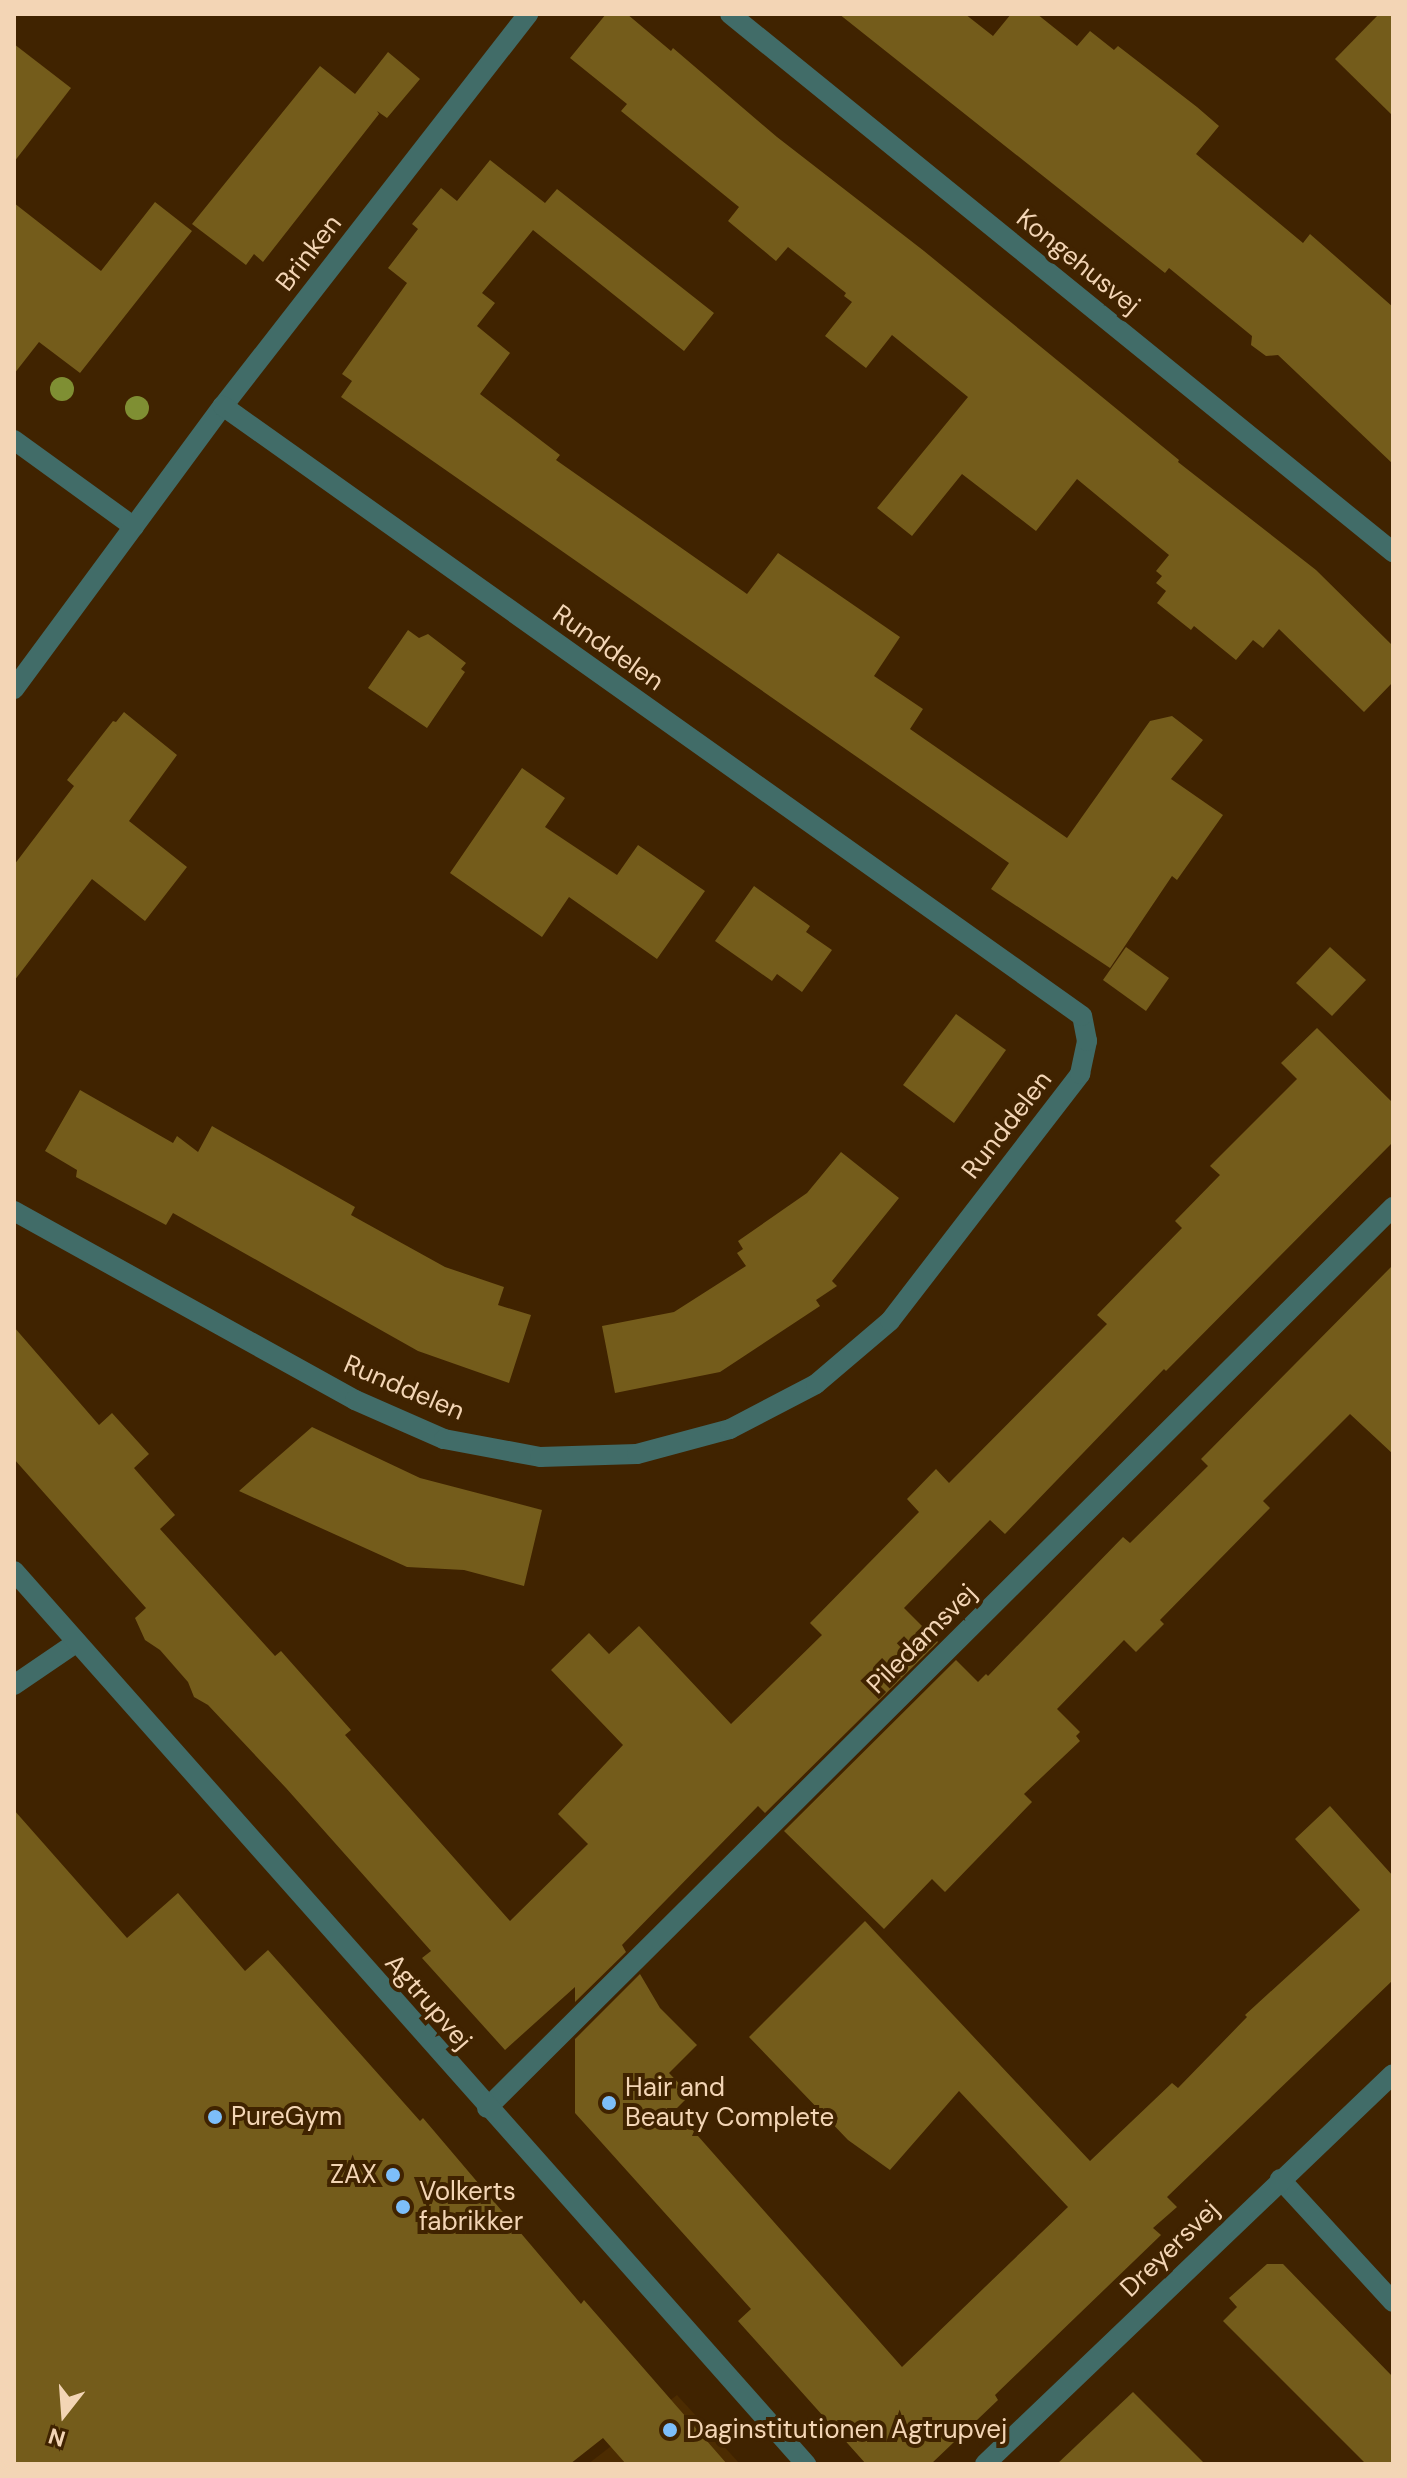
<!DOCTYPE html>
<style>
body{margin:0}
#map{position:relative;width:1407px;height:2478px;overflow:hidden;background:#402300;font-family:"DM Sans",sans-serif}
div>[style]{position:absolute}
.built>*{inset:0;background:#4c2c01}
.building>*{inset:0;background:#745c1b}
.service>*{height:20px;margin:-10px;padding:0 10px;transform-origin:10px;border-radius:10px;background:#416c68}
.minor>*{height:20px;margin:-10px;padding:0 10px;transform-origin:10px;border-radius:10px;background:#416c68}
.tertiary>*{height:20px;margin:-10px;padding:0 10px;transform-origin:10px;border-radius:10px;background:#416c68}
.trees>*{width:24px;height:24px;margin:-12px;border-radius:50%;background:#7f8f33}
.dots>*{width:22px;height:22px;translate:-50% -50%;box-sizing:border-box;border:4px solid #402300;border-radius:50%}
span{translate:-50% -50%;white-space:nowrap;text-align:center;line-height:1.15;-webkit-text-stroke:8px #402300;paint-order:stroke}
.street-label{font-size:26px;color:#f3d5b5}
.poi-label{font-size:26px;color:#f3d5b5}
.left{translate:0 -50%;text-align:left}
.right{translate:-100% -50%;text-align:right}
.frame{position:absolute;inset:0;border:16px solid #f3d5b5;pointer-events:none}
.north{position:absolute;left:24px;top:2374px;width:80px;height:80px;-webkit-text-stroke:6px #402300;paint-order:stroke;rotate:197deg;font-size:22px;font-weight:700;line-height:32px;text-align:center;color:#f3d5b5}
.north::after{content:'';display:block;margin:auto;width:28px;height:36px;background:#f3d5b5;clip-path:polygon(50% 0,100% 100%,50% 72%,0 100%)}
</style>
<div id="map">
<div class="built">
<div style="clip-path:polygon(677px 2395px,740px 2464px,588px 2464px)"></div>
</div>
<div class="building">
<div style="clip-path:polygon(606px 14px,627px 14px,671px 51px,673px 48px,777px 137px,924px 251px,1179px 460px,1178px 462px,1316px 570px,1393px 646px,1393px 682px,1364px 712px,1279px 629px,1263px 648px,1253px 640px,1236px 660px,1194px 626px,1191px 630px,1157px 603px,1166px 591px,1156px 583px,1162px 576px,1156px 571px,1169px 555px,1077px 479px,1036px 531px,962px 474px,912px 536px,877px 508px,968px 397px,892px 335px,866px 368px,825px 336px,852px 302px,844px 296px,846px 293px,788px 247px,776px 261px,728px 221px,739px 207px,621px 111px,627px 104px,570px 58px)"></div>
<div style="clip-path:polygon(839px 14px,965px 14px,993px 36px,1011px 14px,1037px 14px,1077px 46px,1090px 31px,1114px 50px,1118px 46px,1197px 107px,1219px 126px,1196px 154px,1303px 243px,1310px 234px,1393px 307px,1393px 464px,1278px 355px,1266px 356px,1251px 345px,1252px 336px,1169px 268px,1165px 273px)"></div>
<div style="clip-path:polygon(1379px 14px,1393px 14px,1393px 116px,1335px 59px)"></div>
<div style="clip-path:polygon(14px 44px,71px 88px,14px 162px)"></div>
<div style="clip-path:polygon(388px 52px,420px 79px,387px 118px,377px 111px,379px 114px,263px 262px,254px 254px,246px 265px,192px 224px,320px 66px,355px 94px)"></div>
<div style="clip-path:polygon(490px 160px,545px 203px,557px 189px,714px 313px,684px 351px,533px 230px,482px 293px,495px 303px,477px 326px,510px 353px,480px 394px,560px 455px,556px 460px,747px 594px,778px 553px,900px 637px,874px 676px,923px 709px,910px 729px,1067px 838px,1150px 721px,1172px 716px,1203px 740px,1171px 779px,1223px 815px,1177px 880px,1172px 876px,1110px 968px,991px 889px,1009px 863px,341px 397px,352px 381px,342px 374px,407px 283px,388px 268px,418px 229px,412px 224px,441px 188px,457px 201px)"></div>
<div style="clip-path:polygon(155px 202px,192px 231px,80px 373px,39px 342px,14px 374px,14px 203px,101px 271px)"></div>
<div style="clip-path:polygon(408px 630px,419px 638px,428px 634px,466px 663px,461px 669px,465px 672px,427px 728px,368px 688px)"></div>
<div style="clip-path:polygon(124px 712px,177px 755px,129px 821px,187px 867px,145px 921px,92px 879px,14px 981px,14px 865px,74px 786px,67px 780px,113px 721px,116px 722px)"></div>
<div style="clip-path:polygon(522px 768px,565px 798px,545px 827px,617px 875px,638px 845px,705px 891px,657px 959px,569px 897px,542px 937px,450px 873px)"></div>
<div style="clip-path:polygon(754px 886px,810px 926px,806px 932px,832px 950px,802px 992px,777px 974px,772px 981px,715px 941px)"></div>
<div style="clip-path:polygon(1126px 947px,1169px 978px,1146px 1011px,1103px 980px)"></div>
<div style="clip-path:polygon(1330px 947px,1366px 980px,1332px 1016px,1296px 983px)"></div>
<div style="clip-path:polygon(956px 1014px,1006px 1050px,954px 1123px,903px 1085px)"></div>
<div style="clip-path:polygon(1317px 1028px,1393px 1103px,1393px 1142px,1166px 1371px,1164px 1369px,1005px 1534px,990px 1520px,904px 1608px,938px 1642px,765px 1813px,758px 1806px,622px 1945px,626px 1952px,575px 2002px,575px 1987px,505px 2050px,422px 1958px,431px 1951px,286px 1788px,208px 1705px,194px 1697px,188px 1682px,160px 1650px,145px 1640px,135px 1618px,146px 1608px,14px 1459px,14px 1327px,99px 1425px,112px 1413px,149px 1454px,134px 1468px,175px 1515px,160px 1529px,275px 1656px,281px 1651px,351px 1730px,345px 1735px,510px 1921px,588px 1844px,558px 1814px,623px 1745px,551px 1670px,589px 1633px,609px 1654px,639px 1626px,731px 1724px,822px 1635px,810px 1623px,919px 1512px,907px 1499px,936px 1469px,949px 1483px,1107px 1324px,1097px 1315px,1182px 1228px,1175px 1221px,1220px 1175px,1210px 1166px,1297px 1079px,1281px 1063px)"></div>
<div style="clip-path:polygon(80px 1090px,173px 1143px,177px 1136px,198px 1152px,212px 1126px,355px 1207px,351px 1215px,445px 1267px,504px 1287px,498px 1305px,531px 1315px,509px 1383px,418px 1351px,173px 1213px,166px 1225px,76px 1177px,77px 1170px,45px 1151px)"></div>
<div style="clip-path:polygon(841px 1152px,899px 1198px,832px 1281px,837px 1286px,816px 1300px,820px 1306px,720px 1372px,615px 1393px,602px 1326px,674px 1312px,746px 1266px,737px 1253px,743px 1249px,738px 1241px,807px 1193px)"></div>
<div style="clip-path:polygon(1393px 1265px,1393px 1454px,1350px 1414px,1263px 1501px,1270px 1508px,1160px 1620px,1164px 1624px,1136px 1652px,1124px 1640px,1057px 1709px,1080px 1732px,1076px 1736px,1080px 1741px,1024px 1794px,1032px 1802px,945px 1892px,932px 1879px,884px 1929px,784px 1831px,956px 1660px,978px 1682px,986px 1674px,988px 1676px,1123px 1537px,1130px 1543px,1208px 1466px,1201px 1459px)"></div>
<div style="clip-path:polygon(312px 1427px,420px 1478px,542px 1510px,524px 1586px,464px 1570px,407px 1567px,239px 1491px)"></div>
<div style="clip-path:polygon(1330px 1806px,1393px 1876px,1393px 1980px,1167px 2197px,1177px 2207px,1153px 2228px,1161px 2235px,995px 2395px,998px 2400px,931px 2464px,866px 2464px,738px 2321px,751px 2309px,575px 2113px,575px 2039px,640px 1974px,660px 2008px,697px 2045px,669px 2073px,690px 2095px,675px 2110px,902px 2367px,1068px 2207px,959px 2091px,890px 2170px,848px 2140px,749px 2037px,865px 1921px,1090px 2161px,1172px 2083px,1178px 2088px,1247px 2017px,1245px 2015px,1360px 1910px,1295px 1839px)"></div>
<div style="clip-path:polygon(14px 1810px,127px 1938px,178px 1893px,245px 1971px,268px 1950px,420px 2121px,423px 2118px,581px 2304px,584px 2300px,727px 2464px,626px 2464px,603px 2438px,570px 2464px,14px 2464px)"></div>
<div style="clip-path:polygon(1267px 2264px,1283px 2264px,1393px 2377px,1393px 2464px,1366px 2464px,1223px 2321px,1237px 2307px,1229px 2298px)"></div>
<div style="clip-path:polygon(1133px 2392px,1205px 2464px,1057px 2464px)"></div>
</div>
<div class="service">
<div style="left:14px;top:1685px;width:76px;rotate:-34.3deg"></div>
</div>
<div class="minor">
<div style="left:730px;top:14px;width:854px;rotate:39.06deg"></div>
<div style="left:14px;top:440px;width:148px;rotate:35.9deg"></div>
<div style="left:14px;top:689px;width:352px;rotate:-53.6deg"></div>
<div style="left:223px;top:406px;width:497px;rotate:-52.1deg"></div>
<div style="left:14px;top:1211px;width:390px;rotate:29deg"></div>
<div style="left:355px;top:1400px;width:97px;rotate:23.7deg"></div>
<div style="left:444px;top:1439px;width:98px;rotate:10.6deg"></div>
<div style="left:540px;top:1457px;width:97px;rotate:-1.8deg"></div>
<div style="left:637px;top:1454px;width:96px;rotate:-15deg"></div>
<div style="left:730px;top:1429px;width:97px;rotate:-27.6deg"></div>
<div style="left:816px;top:1384px;width:97px;rotate:-40.4deg"></div>
<div style="left:890px;top:1321px;width:312px;rotate:-52.4deg"></div>
<div style="left:1080px;top:1074px;width:34px;rotate:-78deg"></div>
<div style="left:1087px;top:1041px;width:25px;rotate:-101deg"></div>
<div style="left:1082px;top:1016px;width:1054px;rotate:-144.62deg"></div>
<div style="left:487px;top:2108px;width:1278px;rotate:-44.84deg"></div>
<div style="left:1280px;top:2179px;width:167px;rotate:47.4deg"></div>
<div style="left:985px;top:2464px;width:564px;rotate:-43.71deg"></div>
</div>
<div class="tertiary">
<div style="left:14px;top:1571px;width:1194px;rotate:48.43deg"></div>
</div>
<div class="trees">
<div style="left:62px;top:389px"></div>
<div style="left:137px;top:408px"></div>
</div>
<div class="dots">
<div style="left:609px;top:2103px;background:#7dbef9"></div>
<div style="left:215px;top:2117px;background:#7dbef9"></div>
<div style="left:393px;top:2175px;background:#7dbef9"></div>
<div style="left:403px;top:2207px;background:#7dbef9"></div>
<div style="left:670px;top:2430px;background:#7dbef9"></div>
</div>
<div class="street-label">
<span style="left:309px;top:253px;rotate:-52deg">Brinken</span>
<span style="left:1078px;top:262px;rotate:39deg">Kongehusvej</span>
<span style="left:608px;top:648px;rotate:35deg">Runddelen</span>
<span style="left:1007px;top:1125px;rotate:-52deg">Runddelen</span>
<span style="left:404px;top:1388px;rotate:23deg">Runddelen</span>
<span style="left:922px;top:1639px;rotate:-45deg">Piledamsvej</span>
<span style="left:428px;top:2002px;rotate:49deg">Agtrupvej</span>
<span style="left:1170px;top:2249px;rotate:-44deg">Dreyersvej</span>
</div>
<div class="poi-label">
<span class="left" style="left:625px;top:2103px">Hair and<br>Beauty Complete</span>
<span class="left" style="left:231px;top:2117px">PureGym</span>
<span class="right" style="left:377px;top:2175px">ZAX</span>
<span class="left" style="left:419px;top:2207px">Volkerts<br>fabrikker</span>
<span class="left" style="left:686px;top:2430px">Daginstitutionen Agtrupvej</span>
</div>
<div class="frame"></div>
<div class="north">N</div>
</div>
